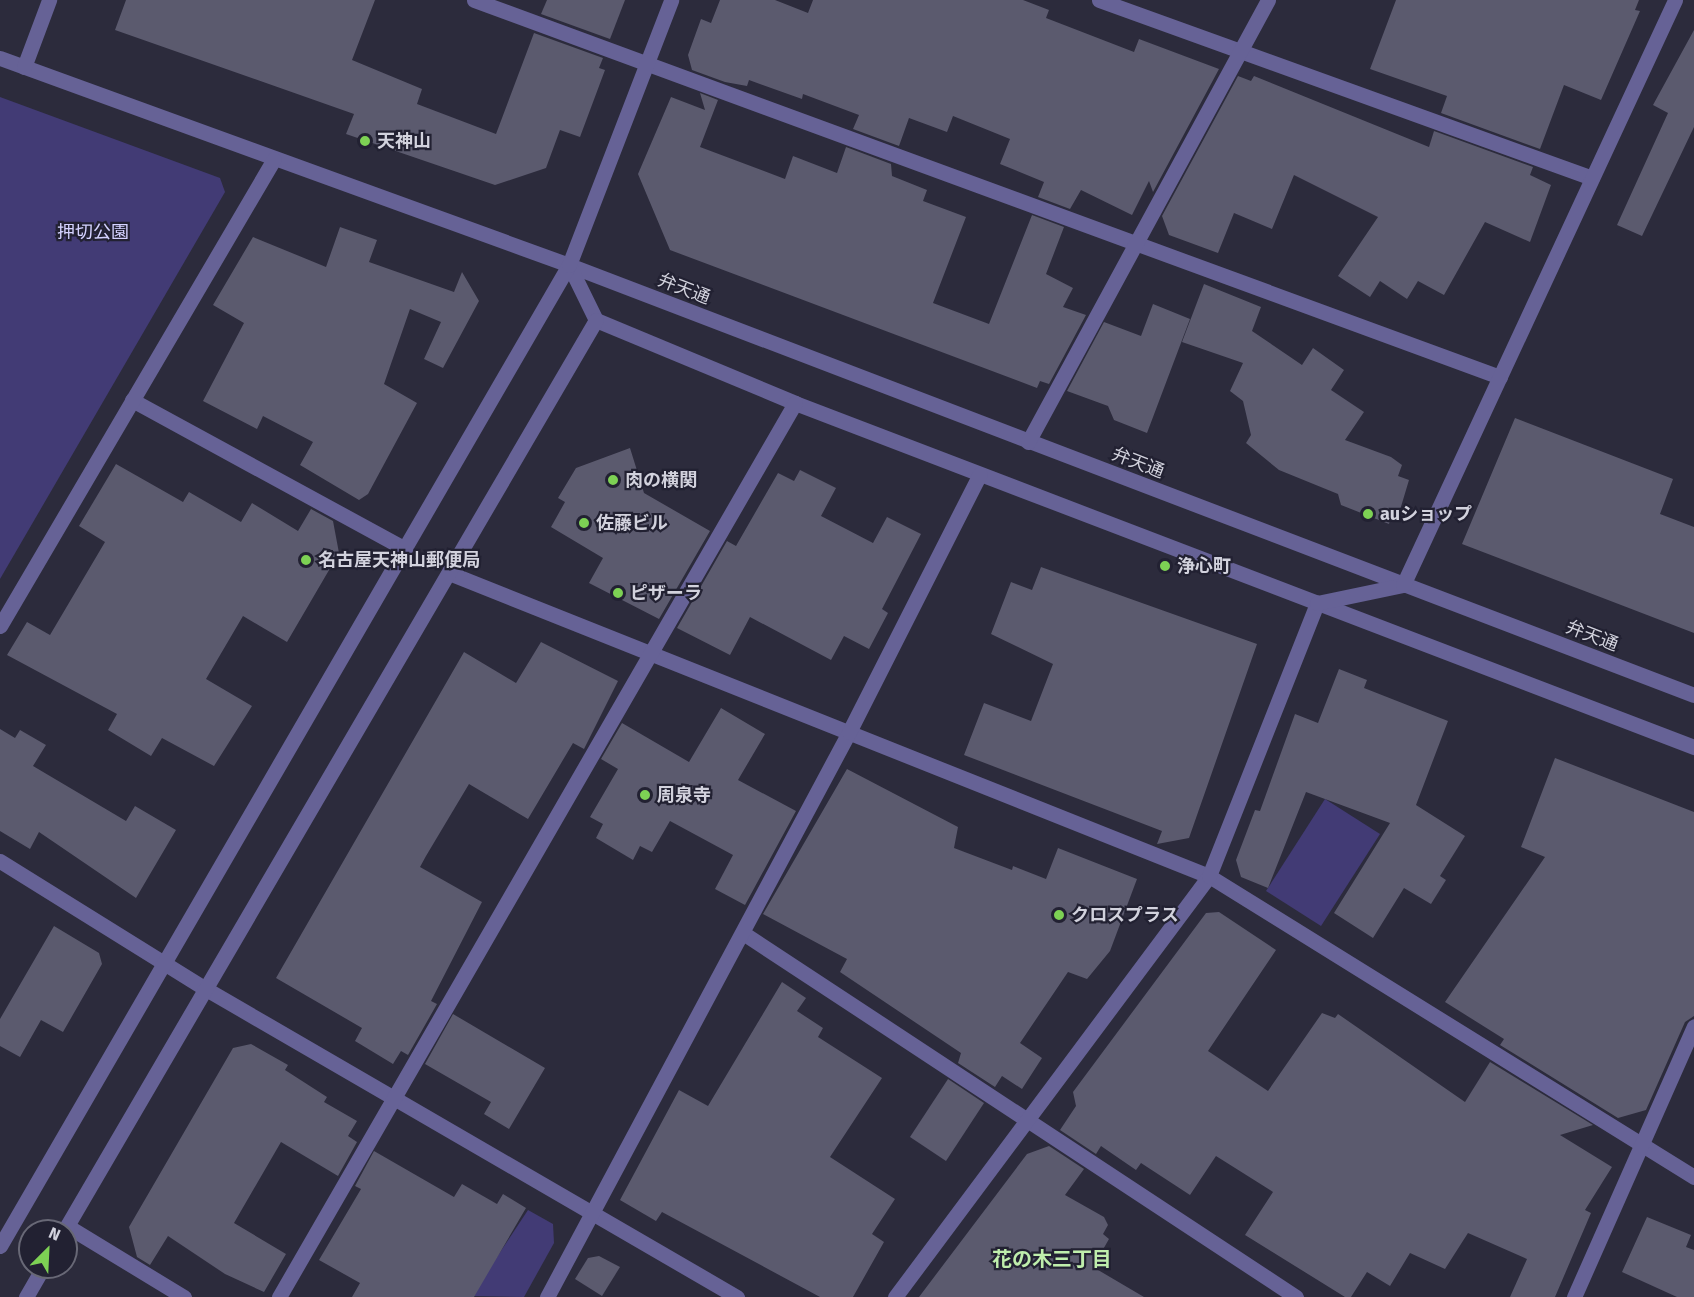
<!DOCTYPE html>
<meta charset="utf-8">
<style>
body{margin:0}
#map{position:relative;width:1694px;height:1297px;overflow:hidden;background:#2c2b3c;font-family:"Fira Sans","Noto Sans JP",sans-serif}
div>[style]{position:absolute}
.green>*{inset:0;background:#423b75}
.building>*{inset:0;background:#5b5a6e}
.minor>*{height:15px;margin:-7.5px;padding:0 7.5px;transform-origin:7.5px;border-radius:7.5px;background:#666296}
.dots>*{width:16px;height:16px;translate:-50% -50%;box-sizing:border-box;border:3px solid #222132;border-radius:50%}
span{translate:-50% -50%;white-space:nowrap;text-align:center;line-height:1.15;-webkit-text-stroke:4.5px #222132;paint-order:stroke}
.poi-label{font-size:18px;color:#d2d2dd;font-weight:700}
.left{translate:0 -50%;text-align:left}
.park-label{font-size:18px;color:#d4d2ff}
.street-label{font-size:18px;color:#d2d2dd}
.neighbourhood-label{font-size:20px;color:#bfeeac;font-weight:700}
.north{position:absolute;left:18px;top:1219px;width:60px;height:60px;box-sizing:border-box;background:#222132;border:2px solid #686876;border-radius:50%;rotate:24deg;font-size:16px;font-weight:700;line-height:24px;text-align:center;color:#d2d2dd}
.north::after{content:'';display:block;margin:auto;width:21px;height:27px;background:#7dd154;clip-path:polygon(50% 0,100% 100%,50% 72%,0 100%)}
</style>
<div id="map">
<div class="green">
<div style="clip-path:polygon(0 97px,220px 178px,225px 192px,0 579px)"></div>
<div style="clip-path:polygon(1325px 799px,1380px 834px,1321px 926px,1266px 891px)"></div>
<div style="clip-path:polygon(528px 1210px,553px 1224px,554px 1243px,524px 1297px,471px 1296px)"></div>
</div>
<div class="building">
<div style="clip-path:polygon(126px 0,375px 0,352px 60px,422px 89px,417px 104px,496px 134px,534px 33px,603px 58px,599px 68px,605px 70px,580px 137px,560px 130px,546px 168px,495px 185px,346px 134px,354px 114px,115px 30px)"></div>
<div style="clip-path:polygon(547px 0,625px 0,610px 39px,541px 14px)"></div>
<div style="clip-path:polygon(720px 0,775px 0,808px 13px,813px 0,1023px 0,1049px 10px,1046px 18px,1134px 52px,1139px 39px,1219px 69px,1153px 192px,1149px 181px,1132px 215px,1081px 190px,1070px 209px,1038px 197px,1044px 182px,1000px 164px,1010px 139px,953px 116px,947px 132px,909px 118px,899px 146px,853px 129px,859px 115px,803px 94px,802px 99px,749px 80px,747px 86px,725px 82px,692px 70px,688px 55px,701px 19px,711px 23px)"></div>
<div style="clip-path:polygon(1396px 0,1639px 0,1635px 10px,1640px 11px,1601px 100px,1564px 85px,1540px 149px,1441px 113px,1447px 96px,1370px 69px)"></div>
<div style="clip-path:polygon(1694px 30px,1694px 127px,1642px 236px,1617px 225px,1668px 113px,1653px 105px)"></div>
<div style="clip-path:polygon(1238px 76px,1251px 81px,1254px 76px,1429px 147px,1434px 131px,1533px 167px,1530px 175px,1551px 185px,1530px 242px,1485px 222px,1444px 295px,1418px 281px,1407px 299px,1380px 281px,1370px 297px,1338px 276px,1378px 217px,1294px 175px,1272px 229px,1234px 213px,1218px 253px,1169px 235px,1162px 216px)"></div>
<div style="clip-path:polygon(700px 93px,718px 100px,700px 147px,785px 179px,793px 156px,837px 173px,846px 147px,891px 164px,892px 176px,927px 190px,923px 201px,966px 217px,933px 303px,989px 324px,1032px 215px,1064px 227px,1046px 274px,1073px 288px,1063px 307px,1086px 315px,1049px 384px,1040px 381px,1037px 388px,670px 250px,638px 174px,671px 97px,705px 110px)"></div>
<div style="clip-path:polygon(340px 227px,377px 240px,369px 262px,454px 292px,462px 272px,479px 301px,443px 368px,424px 359px,441px 322px,410px 309px,384px 384px,417px 403px,368px 494px,359px 500px,300px 465px,313px 442px,263px 416px,257px 429px,203px 401px,244px 323px,213px 305px,253px 237px,326px 267px)"></div>
<div style="clip-path:polygon(1204px 284px,1261px 307px,1252px 331px,1302px 365px,1313px 348px,1344px 370px,1331px 390px,1364px 412px,1345px 440px,1391px 457px,1402px 465px,1398px 476px,1409px 480px,1397px 520px,1391px 517px,1389px 524px,1341px 505px,1338px 494px,1279px 470px,1246px 443px,1251px 435px,1243px 401px,1230px 391px,1243px 363px,1182px 342px)"></div>
<div style="clip-path:polygon(1153px 304px,1190px 319px,1147px 433px,1114px 420px,1108px 406px,1067px 391px,1104px 322px,1141px 336px)"></div>
<div style="clip-path:polygon(1515px 418px,1673px 479px,1660px 514px,1694px 527px,1694px 633px,1462px 544px)"></div>
<div style="clip-path:polygon(630px 448px,644px 493px,710px 531px,659px 619px,589px 583px,603px 558px,551px 527px,565px 502px,558px 498px,576px 468px)"></div>
<div style="clip-path:polygon(116px 464px,183px 502px,189px 492px,241px 522px,252px 503px,298px 531px,311px 509px,333px 521px,339px 553px,287px 642px,243px 616px,206px 679px,252px 706px,214px 766px,162px 738px,151px 756px,108px 730px,117px 714px,7px 655px,27px 622px,50px 635px,105px 542px,79px 526px)"></div>
<div style="clip-path:polygon(800px 470px,836px 488px,821px 516px,873px 543px,887px 517px,921px 534px,882px 609px,888px 613px,869px 649px,844px 636px,831px 660px,750px 617px,730px 655px,677px 628px,727px 541px,736px 546px,778px 473px,794px 481px)"></div>
<div style="clip-path:polygon(1041px 567px,1257px 644px,1189px 838px,1157px 844px,1162px 831px,964px 755px,984px 703px,1031px 721px,1053px 664px,991px 634px,1011px 582px,1032px 590px)"></div>
<div style="clip-path:polygon(541px 642px,618px 681px,584px 749px,573px 743px,528px 819px,469px 784px,426px 856px,420px 867px,482px 902px,431px 1001px,437px 1004px,408px 1055px,401px 1051px,393px 1064px,355px 1041px,362px 1028px,276px 978px,464px 652px,516px 683px)"></div>
<div style="clip-path:polygon(1339px 669px,1367px 680px,1364px 688px,1448px 721px,1416px 805px,1465px 836px,1440px 876px,1446px 880px,1431px 904px,1404px 888px,1373px 938px,1334px 913px,1390px 823px,1306px 792px,1268px 888px,1241px 877px,1236px 860px,1255px 810px,1260px 811px,1295px 714px,1318px 723px)"></div>
<div style="clip-path:polygon(721px 708px,765px 734px,738px 780px,796px 811px,745px 905px,715px 889px,733px 855px,670px 821px,652px 852px,640px 846px,633px 860px,596px 838px,603px 824px,590px 817px,618px 769px,601px 759px,622px 723px,689px 762px)"></div>
<div style="clip-path:polygon(0 729px,15px 738px,20px 730px,46px 745px,33px 766px,126px 821px,135px 806px,176px 830px,136px 898px,39px 832px,30px 849px,0 831px)"></div>
<div style="clip-path:polygon(1555px 758px,1694px 812px,1694px 1016px,1685px 1022px,1646px 1110px,1618px 1118px,1500px 1045px,1504px 1039px,1445px 1002px,1545px 857px,1521px 847px)"></div>
<div style="clip-path:polygon(847px 769px,958px 827px,954px 848px,1012px 870px,1013px 866px,1046px 879px,1058px 848px,1137px 879px,1110px 951px,1087px 979px,1068px 972px,1020px 1043px,1042px 1058px,1022px 1089px,1002px 1076px,995px 1087px,958px 1063px,961px 1053px,840px 972px,847px 959px,763px 914px)"></div>
<div style="clip-path:polygon(1219px 912px,1276px 950px,1208px 1051px,1268px 1091px,1322px 1013px,1335px 1018px,1338px 1014px,1465px 1102px,1490px 1062px,1593px 1125px,1560px 1135px,1612px 1167px,1585px 1210px,1591px 1213px,1555px 1297px,1510px 1297px,1527px 1259px,1468px 1233px,1445px 1269px,1410px 1253px,1390px 1286px,1367px 1272px,1351px 1297px,1345px 1297px,1245px 1235px,1273px 1192px,1216px 1156px,1190px 1195px,1141px 1163px,1136px 1170px,1101px 1146px,1096px 1154px,1060px 1130px,1076px 1106px,1073px 1092px,1206px 913px)"></div>
<div style="clip-path:polygon(54px 926px,99px 953px,102px 964px,63px 1032px,41px 1020px,20px 1057px,0 1046px,0 1019px)"></div>
<div style="clip-path:polygon(782px 982px,806px 998px,797px 1011px,823px 1028px,818px 1037px,882px 1078px,830px 1157px,895px 1199px,872px 1234px,884px 1242px,853px 1297px,820px 1297px,662px 1212px,656px 1221px,620px 1200px,679px 1090px,708px 1106px)"></div>
<div style="clip-path:polygon(453px 1014px,545px 1068px,509px 1129px,484px 1114px,491px 1102px,425px 1064px)"></div>
<div style="clip-path:polygon(251px 1044px,288px 1065px,285px 1070px,327px 1097px,324px 1102px,357px 1121px,348px 1136px,357px 1142px,338px 1176px,281px 1142px,234px 1223px,286px 1254px,264px 1292px,225px 1274px,168px 1236px,150px 1265px,137px 1257px,129px 1227px,233px 1048px)"></div>
<div style="clip-path:polygon(948px 1079px,984px 1103px,946px 1161px,910px 1137px)"></div>
<div style="clip-path:polygon(1049px 1146px,1084px 1169px,1065px 1195px,1104px 1217px,1108px 1225px,1103px 1234px,1109px 1239px,1093px 1267px,1144px 1297px,919px 1297px,1027px 1154px)"></div>
<div style="clip-path:polygon(374px 1151px,454px 1197px,462px 1184px,497px 1204px,503px 1194px,526px 1208px,474px 1297px,352px 1297px,360px 1283px,319px 1260px,361px 1189px,355px 1186px)"></div>
<div style="clip-path:polygon(1647px 1217px,1691px 1235px,1686px 1247px,1694px 1250px,1694px 1297px,1677px 1297px,1622px 1272px)"></div>
<div style="clip-path:polygon(599px 1256px,620px 1267px,602px 1296px,575px 1279px,588px 1258px)"></div>
</div>
<div class="minor">
<div style="left:474px;top:0;width:1093px;rotate:20.18deg"></div>
<div style="left:1099px;top:0;width:524px;rotate:19.85deg"></div>
<div style="left:0;top:58px;width:605px;rotate:19.99deg"></div>
<div style="left:569px;top:265px;width:1204px;rotate:20.92deg"></div>
<div style="left:24px;top:67px;width:72px;rotate:-69.5deg"></div>
<div style="left:569px;top:265px;width:61px;rotate:63.9deg"></div>
<div style="left:596px;top:320px;width:216px;rotate:22.6deg"></div>
<div style="left:795px;top:403px;width:963px;rotate:20.94deg"></div>
<div style="left:132px;top:400px;width:311px;rotate:28.6deg"></div>
<div style="left:1028px;top:442px;width:503px;rotate:-61.5deg"></div>
<div style="left:449px;top:573px;width:818px;rotate:21.74deg"></div>
<div style="left:1209px;top:876px;width:571px;rotate:31.82deg"></div>
<div style="left:0;top:626px;width:541px;rotate:-59.6deg"></div>
<div style="left:0;top:861px;width:243px;rotate:31.9deg"></div>
<div style="left:206px;top:989px;width:614px;rotate:30.12deg"></div>
<div style="left:743px;top:933px;width:662px;rotate:33.35deg"></div>
<div style="left:67px;top:1226px;width:137px;rotate:31.3deg"></div>
<div style="left:64px;top:1231px;width:1055px;rotate:-59.72deg"></div>
<div style="left:0;top:1246px;width:1134px;rotate:-59.89deg"></div>
<div style="left:569px;top:265px;width:284px;rotate:-68.9deg"></div>
<div style="left:26px;top:1297px;width:34px;rotate:-60deg"></div>
<div style="left:279px;top:1297px;width:1032px;rotate:-60.01deg"></div>
<div style="left:547px;top:1297px;width:641px;rotate:-61.87deg"></div>
<div style="left:849px;top:732px;width:289px;rotate:-63.1deg"></div>
<div style="left:895px;top:1297px;width:525px;rotate:-53.28deg"></div>
<div style="left:1209px;top:876px;width:294px;rotate:-68.4deg"></div>
<div style="left:1317px;top:603px;width:88px;rotate:-11.8deg"></div>
<div style="left:1403px;top:585px;width:645px;rotate:-65.06deg"></div>
<div style="left:1574px;top:1297px;width:296px;rotate:-66.1deg"></div>
</div>
<div class="dots">
<div style="left:365px;top:141px;background:#7dd154"></div>
<div style="left:613px;top:480px;background:#7dd154"></div>
<div style="left:1368px;top:514px;background:#7dd154"></div>
<div style="left:584px;top:523px;background:#7dd154"></div>
<div style="left:306px;top:560px;background:#7dd154"></div>
<div style="left:1165px;top:566px;background:#7dd154"></div>
<div style="left:618px;top:593px;background:#7dd154"></div>
<div style="left:645px;top:795px;background:#7dd154"></div>
<div style="left:1059px;top:915px;background:#7dd154"></div>
</div>
<div class="poi-label">
<span class="left" style="left:377px;top:141px">天神山</span>
<span class="left" style="left:625px;top:480px">肉の横関</span>
<span class="left" style="left:1380px;top:514px">auショップ</span>
<span class="left" style="left:596px;top:523px">佐藤ビル</span>
<span class="left" style="left:318px;top:560px">名古屋天神山郵便局</span>
<span class="left" style="left:1177px;top:566px">浄心町</span>
<span class="left" style="left:630px;top:593px">ピザーラ</span>
<span class="left" style="left:657px;top:795px">周泉寺</span>
<span class="left" style="left:1071px;top:915px">クロスプラス</span>
</div>
<div class="park-label">
<span style="left:93px;top:232px">押切公園</span>
</div>
<div class="street-label">
<span style="left:684px;top:289px;rotate:21deg">弁天通</span>
<span style="left:1138px;top:463px;rotate:21deg">弁天通</span>
<span style="left:1592px;top:636px;rotate:21deg">弁天通</span>
</div>
<div class="neighbourhood-label">
<span style="left:1052px;top:1259px">花の木三丁目</span>
</div>
<div class="north">N</div>
</div>
